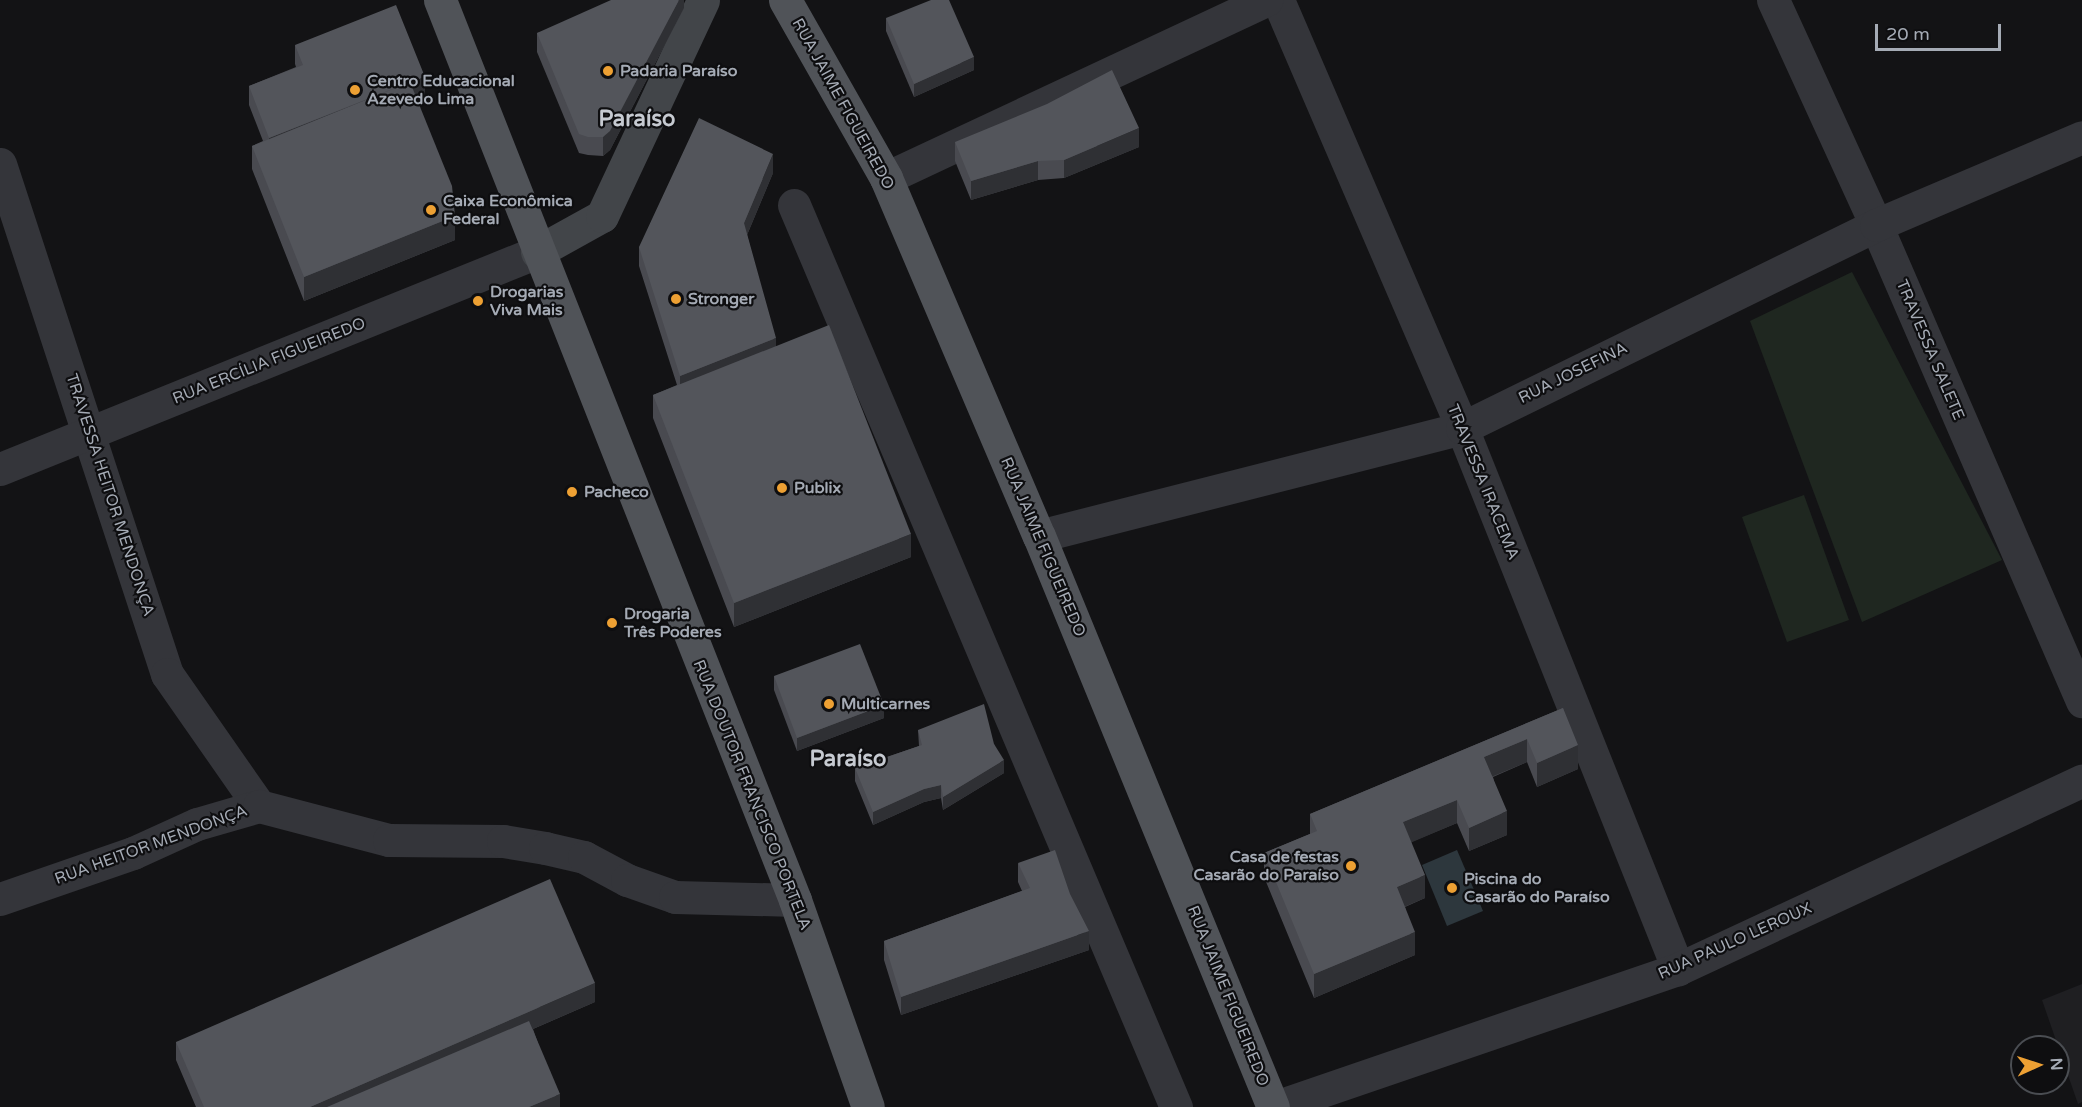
<!DOCTYPE html>
<meta charset="utf-8">
<style>
body{margin:0}
#map{position:relative;width:2082px;height:1107px;overflow:hidden;background:#131315;font-family:"Varela Round",sans-serif}
div>[style]{position:absolute}
.built>*{inset:0;background:#1f1f22}
.green>*{inset:0;background:#1f2720}
.water>*{inset:0;background:#2d373d}
.minor>*{height:33px;margin:-16.5px;padding:0 16.5px;transform-origin:16.5px;border-radius:16.5px;background:#34353a}
.tertiary>*{height:33px;margin:-16.5px;padding:0 16.5px;transform-origin:16.5px;border-radius:16.5px;background:#34353a}
.secondary>*{height:33px;margin:-16.5px;padding:0 16.5px;transform-origin:16.5px;border-radius:16.5px;background:#424549}
.primary>*{height:33px;margin:-16.5px;padding:0 16.5px;transform-origin:16.5px;border-radius:16.5px;background:#505358}
.wall>*{inset:0;background:#494a50}
.shaded-wall>*{inset:0;background:#2f3034}
.building>*{inset:0;background:#53555b}
.dots>*{width:16px;height:16px;translate:-50% -50%;box-sizing:border-box;border:3px solid #0e0e10;border-radius:50%}
span{translate:-50% -50%;white-space:nowrap;text-align:center;line-height:1.15;-webkit-text-stroke:4.5px #0e0e10;paint-order:stroke}
.poi-label{font-size:16px;color:#a5abb5;font-weight:700}
.left{translate:0 -50%;text-align:left}
.right{translate:-100% -50%;text-align:right}
.street-label{font-size:16px;color:#a5abb5}
.district-label{font-size:22px;color:#c6cad1;font-weight:700}
.north{position:absolute;left:2010px;top:1035px;width:60px;height:60px;box-sizing:border-box;background:#0e0e10;border:2px solid #4a4d52;border-radius:50%;rotate:87deg;font-size:16px;font-weight:700;line-height:24px;text-align:center;color:#a5abb5}
.north::after{content:'';display:block;margin:auto;width:21px;height:27px;background:#eda033;clip-path:polygon(50% 0,100% 100%,50% 72%,0 100%)}
.scale{position:absolute;left:1875px;top:24px;width:126px;height:27px;box-sizing:border-box;border:3px solid #a5abb5;border-top:0;padding-left:8px;font-size:18px;line-height:21px;white-space:nowrap;color:#a5abb5;-webkit-text-stroke:4px #0e0e10;paint-order:stroke}
</style>
<div id="map">
<div class="built">
<div style="clip-path:polygon(2082px 984px,2082px 1102px,2078px 1104px,2042px 1000px)"></div>
</div>
<div class="green">
<div style="clip-path:polygon(1852px 272px,2002px 560px,1862px 622px,1750px 321px)"></div>
<div style="clip-path:polygon(1804px 495px,1849px 620px,1787px 642px,1742px 517px)"></div>
</div>
<div class="water">
<div style="clip-path:polygon(1457px 850px,1483px 911px,1447px 926px,1422px 865px)"></div>
</div>
<div class="minor">
<div style="left:1278px;top:0;width:466px;rotate:66.7deg"></div>
<div style="left:1462px;top:428px;width:583px;rotate:68.24deg"></div>
<div style="left:1773px;top:0;width:247px;rotate:65.4deg"></div>
<div style="left:1876px;top:225px;width:519px;rotate:66.6deg"></div>
<div style="left:0;top:164px;width:537px;rotate:71.87deg"></div>
<div style="left:167px;top:674px;width:161px;rotate:55.1deg"></div>
<div style="left:886px;top:178px;width:420px;rotate:-25.1deg"></div>
<div style="left:794px;top:205px;width:980px;rotate:67.05deg"></div>
<div style="left:0;top:469px;width:579px;rotate:-22deg"></div>
<div style="left:1039px;top:536px;width:437px;rotate:-14.3deg"></div>
<div style="left:1462px;top:428px;width:461px;rotate:-26.1deg"></div>
<div style="left:1876px;top:225px;width:224px;rotate:-23.1deg"></div>
<div style="left:0;top:899px;width:141px;rotate:-19.1deg"></div>
<div style="left:133px;top:853px;width:70px;rotate:-24.4deg"></div>
<div style="left:197px;top:824px;width:65px;rotate:-16.2deg"></div>
<div style="left:259px;top:806px;width:134px;rotate:14.7deg"></div>
<div style="left:389px;top:840px;width:114px;rotate:0.5deg"></div>
<div style="left:503px;top:841px;width:43px;rotate:9.5deg"></div>
<div style="left:545px;top:848px;width:40px;rotate:13deg"></div>
<div style="left:584px;top:857px;width:49px;rotate:28.1deg"></div>
<div style="left:627px;top:880px;width:51px;rotate:19.5deg"></div>
<div style="left:675px;top:897px;width:120px;rotate:1.4deg"></div>
</div>
<div class="tertiary">
<div style="left:1275px;top:1107px;width:426px;rotate:-18.9deg"></div>
<div style="left:1678px;top:969px;width:446px;rotate:-25deg"></div>
</div>
<div class="secondary">
<div style="left:537px;top:252px;width:74px;rotate:-29deg"></div>
<div style="left:602px;top:216px;width:238px;rotate:-64.9deg"></div>
</div>
<div class="primary">
<div style="left:440px;top:0;width:967px;rotate:68.47deg"></div>
<div style="left:795px;top:900px;width:219px;rotate:70.6deg"></div>
<div style="left:785px;top:0;width:205px;rotate:60.4deg"></div>
<div style="left:886px;top:178px;width:389px;rotate:66.9deg"></div>
<div style="left:1039px;top:536px;width:617px;rotate:67.72deg"></div>
</div>
<div class="wall">
<div style="clip-path:polygon(684px 0,684px 8px,610px 150px,603px 156px,588px 155px,579px 153px,537px 52px,537px 33px)"></div>
<div style="clip-path:polygon(886px 18px,974px 70px,914px 97px,886px 31px)"></div>
<div style="clip-path:polygon(295px 45px,425px 96px,417px 99px,455px 240px,304px 301px,252px 169px,252px 146px,263px 141px,249px 105px,249px 86px,296px 67px,295px 64px)"></div>
<div style="clip-path:polygon(955px 142px,1139px 147px,1064px 178px,1038px 180px,971px 200px,955px 161px)"></div>
<div style="clip-path:polygon(773px 173px,747px 235px,776px 346px,911px 557px,734px 627px,653px 418px,653px 395px,677px 385px,639px 266px,639px 247px)"></div>
<div style="clip-path:polygon(774px 676px,884px 718px,797px 751px,774px 690px)"></div>
<div style="clip-path:polygon(1563px 708px,1578px 769px,1537px 787px,1527px 762px,1493px 777px,1507px 835px,1469px 851px,1457px 823px,1411px 842px,1425px 898px,1405px 907px,1415px 955px,1314px 998px,1264px 877px,1264px 853px,1310px 834px,1310px 814px)"></div>
<div style="clip-path:polygon(918px 730px,994px 744px,1004px 773px,943px 810px,941px 798px,924px 802px,873px 825px,855px 781px,855px 768px,919px 746px)"></div>
<div style="clip-path:polygon(1018px 863px,1089px 950px,901px 1015px,884px 960px,884px 941px,1022px 891px,1018px 882px)"></div>
<div style="clip-path:polygon(595px 1002px,533px 1029px,560px 1107px,196px 1107px,176px 1060px,176px 1042px)"></div>
</div>
<div class="shaded-wall">
<div style="clip-path:polygon(679px 0,684px 0,684px 8px,610px 150px,603px 156px,603px 137px)"></div>
<div style="clip-path:polygon(974px 57px,974px 70px,914px 97px,914px 84px)"></div>
<div style="clip-path:polygon(425px 77px,425px 96px,269px 157px,269px 138px)"></div>
<div style="clip-path:polygon(1139px 128px,1139px 147px,1064px 178px,1064px 160px)"></div>
<div style="clip-path:polygon(773px 154px,773px 173px,744px 242px,744px 223px)"></div>
<div style="clip-path:polygon(1038px 161px,1038px 180px,971px 200px,971px 181px)"></div>
<div style="clip-path:polygon(455px 216px,455px 240px,304px 301px,304px 277px)"></div>
<div style="clip-path:polygon(776px 338px,776px 357px,680px 395px,680px 376px)"></div>
<div style="clip-path:polygon(911px 534px,911px 557px,734px 627px,734px 603px)"></div>
<div style="clip-path:polygon(884px 705px,884px 718px,797px 751px,797px 738px)"></div>
<div style="clip-path:polygon(1527px 739px,1527px 762px,1484px 780px,1484px 757px)"></div>
<div style="clip-path:polygon(1578px 745px,1578px 769px,1537px 787px,1537px 763px)"></div>
<div style="clip-path:polygon(1004px 760px,1004px 773px,943px 810px,943px 797px)"></div>
<div style="clip-path:polygon(941px 785px,941px 798px,924px 802px,873px 825px,873px 812px,924px 789px)"></div>
<div style="clip-path:polygon(1457px 800px,1457px 823px,1403px 846px,1403px 822px)"></div>
<div style="clip-path:polygon(1507px 811px,1507px 835px,1469px 851px,1469px 828px)"></div>
<div style="clip-path:polygon(1425px 875px,1425px 898px,1397px 910px,1397px 887px)"></div>
<div style="clip-path:polygon(1089px 931px,1089px 950px,901px 1015px,901px 997px)"></div>
<div style="clip-path:polygon(1415px 932px,1415px 955px,1314px 998px,1314px 974px)"></div>
<div style="clip-path:polygon(595px 983px,595px 1002px,353px 1107px,310px 1107px)"></div>
<div style="clip-path:polygon(560px 1094px,560px 1107px,529px 1107px)"></div>
</div>
<div class="building">
<div style="clip-path:polygon(611px 0,679px 0,610px 131px,603px 137px,588px 137px,579px 134px,537px 33px)"></div>
<div style="clip-path:polygon(931px 0,949px 0,974px 57px,914px 84px,886px 18px)"></div>
<div style="clip-path:polygon(396px 5px,425px 77px,411px 82px,410px 82px,269px 138px,249px 86px,303px 65px,295px 45px)"></div>
<div style="clip-path:polygon(1112px 70px,1139px 128px,1064px 160px,1038px 161px,971px 181px,955px 142px,1047px 104px)"></div>
<div style="clip-path:polygon(410px 82px,452px 186px,455px 216px,304px 277px,252px 146px)"></div>
<div style="clip-path:polygon(699px 118px,773px 154px,744px 223px,776px 338px,680px 376px,639px 247px)"></div>
<div style="clip-path:polygon(829px 325px,911px 534px,734px 603px,653px 395px)"></div>
<div style="clip-path:polygon(860px 644px,884px 705px,797px 738px,774px 676px)"></div>
<div style="clip-path:polygon(984px 704px,994px 744px,1004px 760px,943px 797px,941px 785px,924px 789px,873px 812px,855px 768px,922px 745px,918px 730px)"></div>
<div style="clip-path:polygon(1563px 708px,1578px 745px,1537px 763px,1527px 739px,1484px 757px,1507px 811px,1469px 828px,1457px 800px,1403px 822px,1425px 875px,1397px 887px,1415px 932px,1314px 974px,1264px 853px,1317px 831px,1310px 814px)"></div>
<div style="clip-path:polygon(1055px 850px,1070px 894px,1089px 931px,901px 997px,884px 941px,1030px 888px,1018px 863px)"></div>
<div style="clip-path:polygon(550px 879px,595px 983px,310px 1107px,204px 1107px,176px 1042px)"></div>
<div style="clip-path:polygon(529px 1021px,560px 1094px,529px 1107px,327px 1107px)"></div>
</div>
<div class="dots">
<div style="left:608px;top:71px;background:#eda033"></div>
<div style="left:355px;top:90px;background:#eda033"></div>
<div style="left:431px;top:210px;background:#eda033"></div>
<div style="left:676px;top:299px;background:#eda033"></div>
<div style="left:478px;top:301px;background:#eda033"></div>
<div style="left:782px;top:488px;background:#eda033"></div>
<div style="left:572px;top:492px;background:#eda033"></div>
<div style="left:612px;top:623px;background:#eda033"></div>
<div style="left:829px;top:704px;background:#eda033"></div>
<div style="left:1351px;top:866px;background:#eda033"></div>
<div style="left:1452px;top:888px;background:#eda033"></div>
</div>
<div class="poi-label">
<span class="left" style="left:620px;top:71px">Padaria Paraíso</span>
<span class="left" style="left:367px;top:90px">Centro Educacional<br>Azevedo Lima</span>
<span class="left" style="left:443px;top:210px">Caixa Econômica<br>Federal</span>
<span class="left" style="left:490px;top:301px">Drogarias<br>Viva Mais</span>
<span class="left" style="left:688px;top:299px">Stronger</span>
<span class="left" style="left:794px;top:488px">Publix</span>
<span class="left" style="left:584px;top:492px">Pacheco</span>
<span class="left" style="left:624px;top:623px">Drogaria<br>Três Poderes</span>
<span class="left" style="left:841px;top:704px">Multicarnes</span>
<span class="right" style="left:1339px;top:866px">Casa de festas<br>Casarão do Paraíso</span>
<span class="left" style="left:1464px;top:888px">Piscina do<br>Casarão do Paraíso</span>
</div>
<div class="street-label">
<span style="left:843px;top:104px;rotate:61deg">RUA JAIME FIGUEIREDO</span>
<span style="left:1930px;top:350px;rotate:67deg">TRAVESSA SALETE</span>
<span style="left:269px;top:361px;rotate:-22deg">RUA ERCÍLIA FIGUEIREDO</span>
<span style="left:1573px;top:373px;rotate:-26deg">RUA JOSEFINA</span>
<span style="left:1483px;top:482px;rotate:68deg">TRAVESSA IRACEMA</span>
<span style="left:110px;top:495px;rotate:72deg">TRAVESSA HEITOR MENDONÇA</span>
<span style="left:1043px;top:547px;rotate:67deg">RUA JAIME FIGUEIREDO</span>
<span style="left:752px;top:795px;rotate:68deg">RUA DOUTOR FRANCISCO PORTELA</span>
<span style="left:151px;top:845px;rotate:-20deg">RUA HEITOR MENDONÇA</span>
<span style="left:1735px;top:941px;rotate:-24deg">RUA PAULO LEROUX</span>
<span style="left:1228px;top:996px;rotate:68deg">RUA JAIME FIGUEIREDO</span>
</div>
<div class="district-label">
<span style="left:637px;top:120px">Paraíso</span>
<span style="left:848px;top:760px">Paraíso</span>
</div>
<div class="north">N</div>
<div class="scale">20 m</div>
</div>
